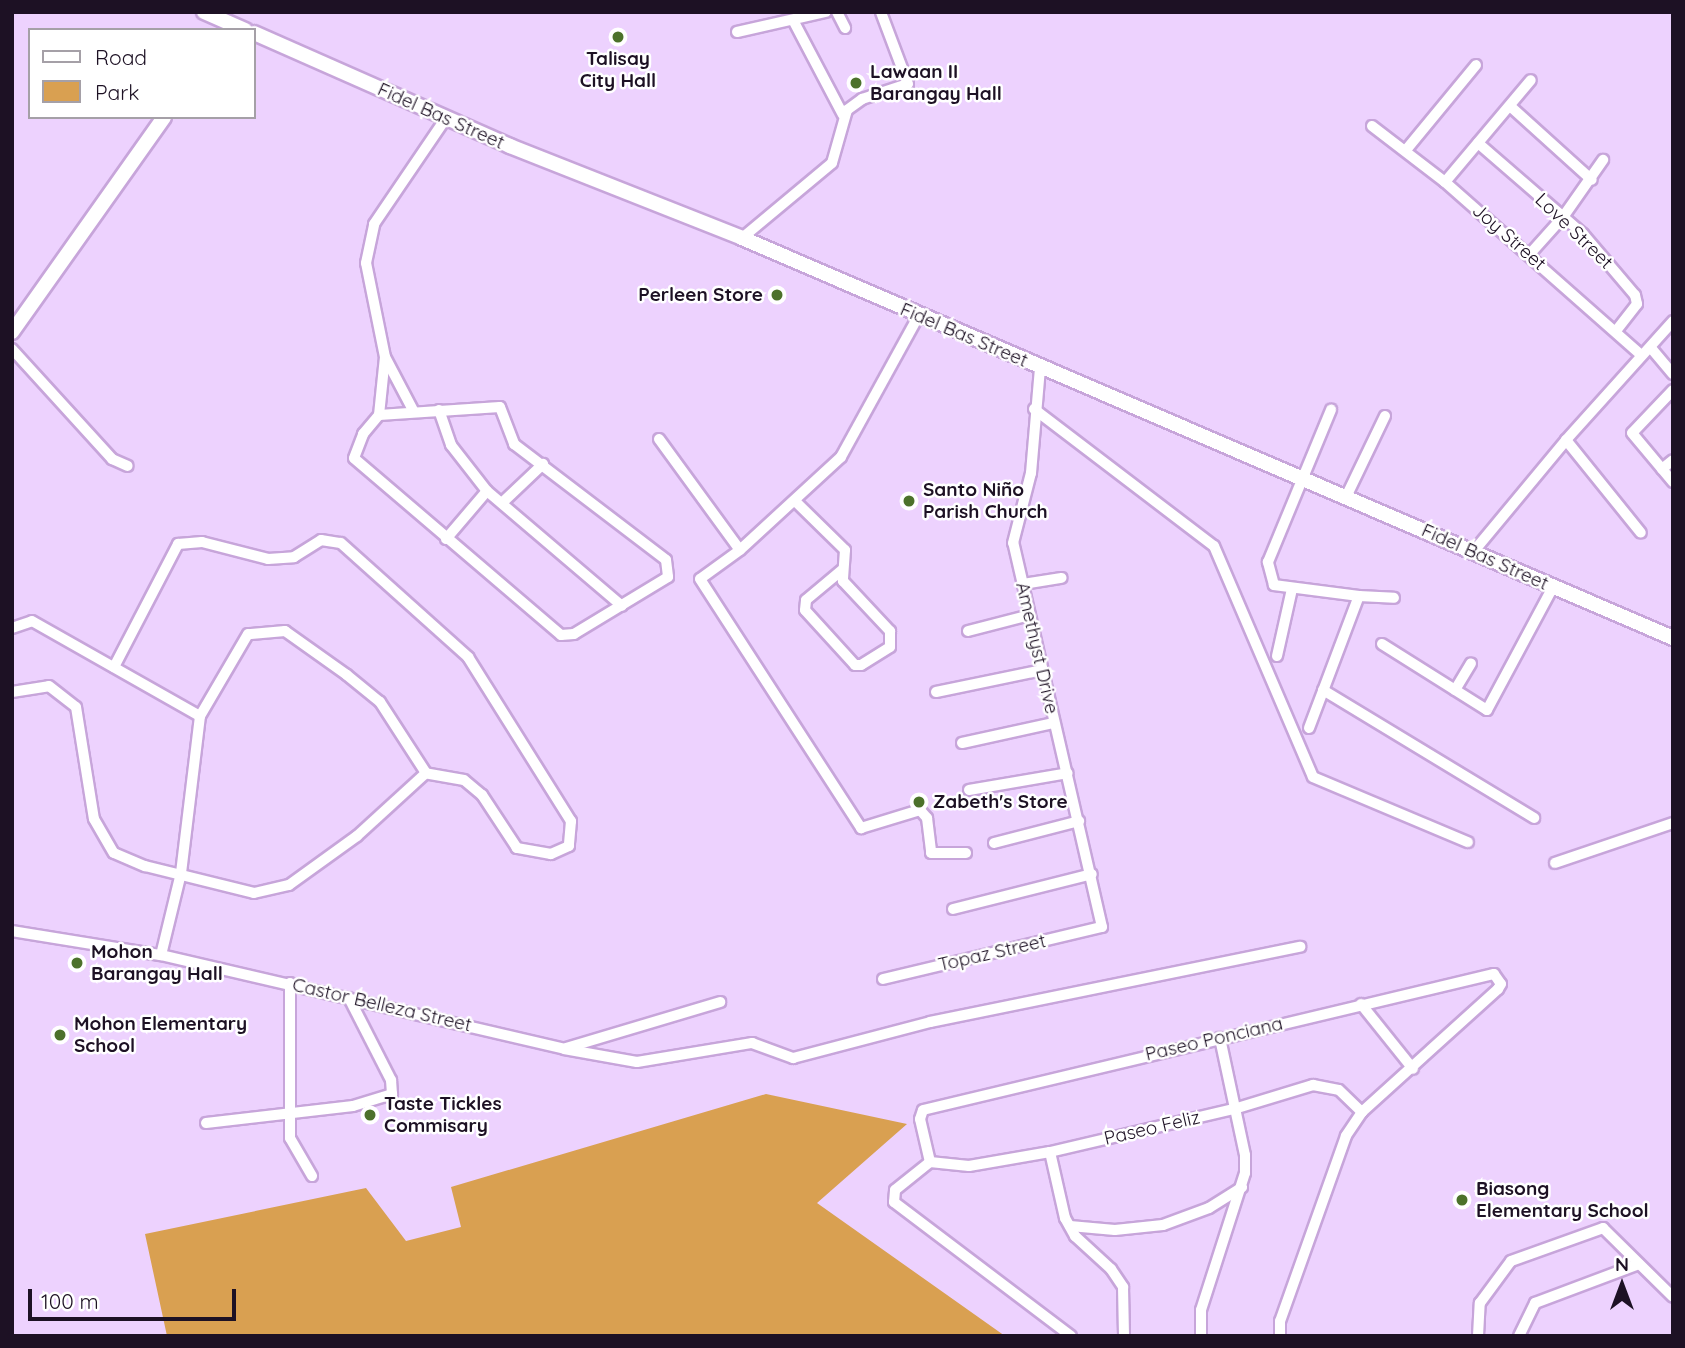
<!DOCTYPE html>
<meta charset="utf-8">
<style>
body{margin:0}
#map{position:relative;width:1685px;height:1348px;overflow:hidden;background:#edd2fe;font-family:Quicksand,sans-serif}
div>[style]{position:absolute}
.green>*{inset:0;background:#d9a051}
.roads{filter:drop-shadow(2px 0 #c7a5da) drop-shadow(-2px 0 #c7a5da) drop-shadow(0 2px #c7a5da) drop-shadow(0 -2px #c7a5da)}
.minor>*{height:10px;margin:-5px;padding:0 5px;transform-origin:5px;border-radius:5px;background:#fff}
.tertiary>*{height:14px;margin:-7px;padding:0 7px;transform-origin:7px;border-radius:7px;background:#fff}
.dots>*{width:19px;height:19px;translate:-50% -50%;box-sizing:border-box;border:4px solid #fff;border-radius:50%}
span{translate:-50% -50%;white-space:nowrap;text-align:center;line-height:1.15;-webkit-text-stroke:5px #fff;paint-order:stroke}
.poi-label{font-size:19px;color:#1d1124;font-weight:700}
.left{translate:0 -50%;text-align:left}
.right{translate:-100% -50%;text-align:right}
.street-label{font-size:19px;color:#1d1124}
.frame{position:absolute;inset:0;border:14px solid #1d1124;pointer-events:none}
.legend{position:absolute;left:28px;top:28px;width:228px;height:91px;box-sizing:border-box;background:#fff;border:2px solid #a5a0a7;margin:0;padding:9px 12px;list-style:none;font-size:21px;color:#1d1124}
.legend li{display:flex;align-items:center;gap:14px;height:35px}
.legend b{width:35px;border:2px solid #a5a0a7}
.north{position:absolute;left:1587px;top:1250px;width:70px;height:70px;-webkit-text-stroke:5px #fff;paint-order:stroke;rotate:0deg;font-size:19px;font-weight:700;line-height:28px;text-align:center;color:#1d1124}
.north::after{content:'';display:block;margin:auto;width:24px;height:32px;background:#1d1124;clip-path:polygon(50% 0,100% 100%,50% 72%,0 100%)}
.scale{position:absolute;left:28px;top:1289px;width:208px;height:32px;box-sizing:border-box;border:4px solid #1d1124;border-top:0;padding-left:9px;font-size:21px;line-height:24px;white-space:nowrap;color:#1d1124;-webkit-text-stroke:5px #fff;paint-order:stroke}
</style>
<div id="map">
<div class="green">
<div style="clip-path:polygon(766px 1094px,907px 1124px,817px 1203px,1005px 1336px,167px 1336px,145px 1234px,366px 1188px,406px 1241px,461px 1227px,451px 1187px)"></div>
</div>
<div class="roads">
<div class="minor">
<div style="left:837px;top:12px;width:18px;rotate:63deg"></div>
<div style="left:793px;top:20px;width:107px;rotate:62.2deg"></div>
<div style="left:737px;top:32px;width:91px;rotate:-12.7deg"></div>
<div style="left:1510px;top:106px;width:110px;rotate:42.1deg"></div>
<div style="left:1372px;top:126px;width:92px;rotate:37.5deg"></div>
<div style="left:1445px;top:182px;width:260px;rotate:41.4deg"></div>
<div style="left:1478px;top:143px;width:139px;rotate:40.9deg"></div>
<div style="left:1583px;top:234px;width:80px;rotate:49.6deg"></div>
<div style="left:1635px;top:295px;width:9px;rotate:77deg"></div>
<div style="left:1637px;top:304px;width:33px;rotate:128deg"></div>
<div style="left:1406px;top:150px;width:110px;rotate:-50.5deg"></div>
<div style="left:1445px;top:182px;width:133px;rotate:-49.9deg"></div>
<div style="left:742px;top:238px;width:117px;rotate:-39.8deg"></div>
<div style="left:832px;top:163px;width:55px;rotate:-74.2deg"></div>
<div style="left:847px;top:110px;width:19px;rotate:-36deg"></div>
<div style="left:862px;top:99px;width:48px;rotate:-18.1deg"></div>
<div style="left:908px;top:84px;width:77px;rotate:-110.6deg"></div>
<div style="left:1529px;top:255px;width:51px;rotate:-48.2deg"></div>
<div style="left:1563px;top:217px;width:70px;rotate:-54.9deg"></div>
<div style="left:919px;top:315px;width:162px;rotate:118.8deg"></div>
<div style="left:841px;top:457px;width:137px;rotate:137.4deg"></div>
<div style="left:740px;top:550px;width:49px;rotate:144.1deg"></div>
<div style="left:700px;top:579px;width:297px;rotate:57.1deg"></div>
<div style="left:861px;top:828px;width:62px;rotate:-17deg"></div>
<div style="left:920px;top:810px;width:11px;rotate:49deg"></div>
<div style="left:927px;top:818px;width:35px;rotate:83deg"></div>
<div style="left:931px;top:853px;width:35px"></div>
<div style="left:1651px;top:348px;width:34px;rotate:50deg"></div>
<div style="left:12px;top:349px;width:149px;rotate:47.7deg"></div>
<div style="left:112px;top:459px;width:17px;rotate:24deg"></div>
<div style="left:1673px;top:390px;width:59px;rotate:133.6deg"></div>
<div style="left:1632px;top:433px;width:64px;rotate:50.1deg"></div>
<div style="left:1034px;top:409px;width:226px;rotate:37.3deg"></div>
<div style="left:1214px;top:546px;width:251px;rotate:66.8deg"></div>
<div style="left:1313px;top:777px;width:168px;rotate:22.8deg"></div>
<div style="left:439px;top:410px;width:37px;rotate:71deg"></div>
<div style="left:451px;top:445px;width:58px;rotate:52deg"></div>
<div style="left:487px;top:491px;width:177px;rotate:40.4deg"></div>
<div style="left:414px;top:412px;width:62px;rotate:-117.8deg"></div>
<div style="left:385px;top:357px;width:96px;rotate:-101.4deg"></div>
<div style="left:366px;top:263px;width:40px;rotate:-78deg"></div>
<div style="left:374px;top:224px;width:128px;rotate:-55.8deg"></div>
<div style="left:379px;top:415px;width:121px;rotate:-3.8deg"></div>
<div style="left:500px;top:407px;width:40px;rotate:69deg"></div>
<div style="left:514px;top:444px;width:191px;rotate:37.3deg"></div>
<div style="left:666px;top:560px;width:17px;rotate:83deg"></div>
<div style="left:668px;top:577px;width:110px;rotate:148.8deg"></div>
<div style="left:574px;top:634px;width:13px;rotate:176deg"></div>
<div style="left:561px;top:635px;width:272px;rotate:-139.5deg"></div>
<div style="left:354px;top:458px;width:26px;rotate:-69deg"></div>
<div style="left:363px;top:434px;width:25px;rotate:-50deg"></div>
<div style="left:379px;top:415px;width:58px;rotate:-84.1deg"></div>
<div style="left:659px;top:439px;width:137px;rotate:53.9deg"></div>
<div style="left:1566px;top:440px;width:119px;rotate:51.1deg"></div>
<div style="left:1662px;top:469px;width:14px;rotate:-39deg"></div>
<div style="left:1346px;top:497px;width:90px;rotate:-64.3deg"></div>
<div style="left:504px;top:501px;width:54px;rotate:-43.5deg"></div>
<div style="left:795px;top:501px;width:70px;rotate:44.4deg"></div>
<div style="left:845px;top:550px;width:31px;rotate:94deg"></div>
<div style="left:843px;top:581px;width:69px;rotate:46.8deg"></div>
<div style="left:890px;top:631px;width:16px;rotate:90deg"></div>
<div style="left:890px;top:647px;width:34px;rotate:148deg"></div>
<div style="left:861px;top:665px;width:6px;rotate:180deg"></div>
<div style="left:855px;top:665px;width:74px;rotate:-132.3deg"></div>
<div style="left:805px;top:610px;width:10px;rotate:-84deg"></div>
<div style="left:806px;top:600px;width:47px;rotate:-39.8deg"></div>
<div style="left:446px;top:539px;width:63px;rotate:-49.5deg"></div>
<div style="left:1474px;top:551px;width:144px;rotate:-50.3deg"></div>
<div style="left:1566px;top:440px;width:160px;rotate:-48deg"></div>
<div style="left:1023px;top:584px;width:39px;rotate:-9deg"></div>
<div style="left:1359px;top:596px;width:35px;rotate:3deg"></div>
<div style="left:12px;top:628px;width:21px;rotate:-19deg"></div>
<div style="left:32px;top:621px;width:193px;rotate:29.5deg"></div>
<div style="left:968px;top:631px;width:64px;rotate:-14.5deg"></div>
<div style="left:1382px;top:644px;width:124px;rotate:32.2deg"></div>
<div style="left:1487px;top:710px;width:140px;rotate:-61.8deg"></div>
<div style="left:1277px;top:656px;width:69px;rotate:-77.4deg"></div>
<div style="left:114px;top:667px;width:139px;rotate:-62.5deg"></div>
<div style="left:178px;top:544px;width:24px;rotate:-5deg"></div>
<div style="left:202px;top:542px;width:68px;rotate:14.4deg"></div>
<div style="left:268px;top:559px;width:26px;rotate:-4deg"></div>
<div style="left:294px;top:557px;width:32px;rotate:-32deg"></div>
<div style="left:321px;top:540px;width:20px;rotate:9deg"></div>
<div style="left:341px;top:543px;width:171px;rotate:41.9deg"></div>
<div style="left:468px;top:657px;width:194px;rotate:57.9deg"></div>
<div style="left:571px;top:821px;width:25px;rotate:95deg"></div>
<div style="left:569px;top:846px;width:20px;rotate:156deg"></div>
<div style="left:551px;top:854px;width:35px;rotate:-170deg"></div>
<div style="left:517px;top:848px;width:64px;rotate:-123.4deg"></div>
<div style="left:482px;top:795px;width:23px;rotate:-140deg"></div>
<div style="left:464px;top:780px;width:39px;rotate:-170deg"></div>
<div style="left:426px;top:773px;width:85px;rotate:-122.9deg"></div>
<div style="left:380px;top:702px;width:43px;rotate:-140.7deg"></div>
<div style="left:347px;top:675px;width:76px;rotate:-144.6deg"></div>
<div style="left:285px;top:631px;width:37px;rotate:175deg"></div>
<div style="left:248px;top:634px;width:95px;rotate:120.3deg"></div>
<div style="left:200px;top:716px;width:158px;rotate:96.9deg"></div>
<div style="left:181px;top:873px;width:84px;rotate:103.7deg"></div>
<div style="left:1323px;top:690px;width:247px;rotate:31.2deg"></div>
<div style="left:1455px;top:690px;width:31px;rotate:-59deg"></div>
<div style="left:12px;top:692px;width:37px;rotate:-9deg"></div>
<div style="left:49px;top:686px;width:34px;rotate:38deg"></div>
<div style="left:76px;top:707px;width:113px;rotate:80.9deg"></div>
<div style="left:94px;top:819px;width:39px;rotate:60deg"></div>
<div style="left:114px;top:853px;width:34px;rotate:23deg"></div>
<div style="left:145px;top:866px;width:112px;rotate:13.9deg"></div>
<div style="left:254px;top:893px;width:36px;rotate:-13deg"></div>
<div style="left:289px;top:885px;width:84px;rotate:-35.8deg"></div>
<div style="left:357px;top:836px;width:93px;rotate:-42.4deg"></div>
<div style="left:936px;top:692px;width:108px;rotate:-11.7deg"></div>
<div style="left:1309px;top:728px;width:141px;rotate:-69.3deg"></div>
<div style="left:1359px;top:596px;width:86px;rotate:-172.6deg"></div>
<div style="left:1274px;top:585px;width:24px;rotate:-105deg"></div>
<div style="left:1268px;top:562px;width:165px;rotate:-67.5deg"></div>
<div style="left:962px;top:743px;width:94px;rotate:-12.3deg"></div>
<div style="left:969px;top:790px;width:100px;rotate:-9.7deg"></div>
<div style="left:994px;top:843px;width:88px;rotate:-14.5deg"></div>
<div style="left:1555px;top:863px;width:125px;rotate:-18.7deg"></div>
<div style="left:953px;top:909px;width:143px;rotate:-14.1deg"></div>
<div style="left:12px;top:931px;width:151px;rotate:9.2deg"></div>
<div style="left:161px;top:955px;width:414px;rotate:13.1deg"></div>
<div style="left:564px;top:1049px;width:74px;rotate:10.1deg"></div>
<div style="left:637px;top:1062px;width:117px;rotate:-9.4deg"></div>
<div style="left:752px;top:1043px;width:44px;rotate:20.1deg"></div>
<div style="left:793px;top:1058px;width:142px;rotate:-14.7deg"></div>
<div style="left:930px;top:1022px;width:378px;rotate:-11.5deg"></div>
<div style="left:883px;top:979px;width:225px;rotate:-13.4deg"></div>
<div style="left:1102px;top:927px;width:394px;rotate:-103deg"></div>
<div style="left:1013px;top:543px;width:72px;rotate:-75.6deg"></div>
<div style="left:1031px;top:473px;width:105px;rotate:-85.1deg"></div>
<div style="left:290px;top:983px;width:155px;rotate:90deg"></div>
<div style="left:290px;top:1138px;width:44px;rotate:59.9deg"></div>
<div style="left:1361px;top:1004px;width:83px;rotate:51.3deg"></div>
<div style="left:566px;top:1048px;width:161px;rotate:-16.6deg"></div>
<div style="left:206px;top:1123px;width:148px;rotate:-6.6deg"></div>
<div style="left:353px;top:1106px;width:41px;rotate:-17.1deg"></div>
<div style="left:392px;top:1094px;width:14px;rotate:-94deg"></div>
<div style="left:391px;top:1080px;width:92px;rotate:-117.1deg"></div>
<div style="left:1050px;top:1152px;width:68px;rotate:77.2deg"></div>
<div style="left:1065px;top:1218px;width:21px;rotate:61deg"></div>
<div style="left:1075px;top:1236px;width:49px;rotate:42.5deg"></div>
<div style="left:1111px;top:1269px;width:22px;rotate:56deg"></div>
<div style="left:1123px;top:1287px;width:49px;rotate:88.8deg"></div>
<div style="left:930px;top:1162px;width:39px;rotate:6deg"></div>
<div style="left:969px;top:1166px;width:82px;rotate:-9.8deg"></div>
<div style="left:1050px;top:1152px;width:189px;rotate:-13.2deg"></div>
<div style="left:1234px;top:1109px;width:83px;rotate:-16.9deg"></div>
<div style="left:1313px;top:1085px;width:26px;rotate:11deg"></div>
<div style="left:1339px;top:1090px;width:32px;rotate:44deg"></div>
<div style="left:1070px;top:1226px;width:45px;rotate:5.1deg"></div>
<div style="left:1115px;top:1230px;width:48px;rotate:-5.9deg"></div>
<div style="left:1163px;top:1225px;width:49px;rotate:-20.3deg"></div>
<div style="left:1209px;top:1208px;width:39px;rotate:-32deg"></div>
<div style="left:1071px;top:1336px;width:222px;rotate:-142.9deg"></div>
<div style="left:894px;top:1202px;width:12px;rotate:-85deg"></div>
<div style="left:895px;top:1190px;width:45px;rotate:-38.7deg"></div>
<div style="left:930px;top:1162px;width:44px;rotate:-103.1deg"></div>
<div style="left:920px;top:1119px;width:9px;rotate:-72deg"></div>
<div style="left:923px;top:1110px;width:587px;rotate:-13.4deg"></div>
<div style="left:1494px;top:974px;width:12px;rotate:55deg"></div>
<div style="left:1501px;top:984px;width:6px;rotate:121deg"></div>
<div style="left:1498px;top:989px;width:183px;rotate:137.9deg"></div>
<div style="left:1362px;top:1112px;width:29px;rotate:124deg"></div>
<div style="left:1346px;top:1136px;width:196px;rotate:109.6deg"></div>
<div style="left:1280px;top:1321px;width:15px;rotate:90deg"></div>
<div style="left:1201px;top:1336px;width:26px;rotate:-90deg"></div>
<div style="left:1201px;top:1310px;width:144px;rotate:-72.2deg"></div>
<div style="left:1245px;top:1173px;width:18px;rotate:-90deg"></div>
<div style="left:1245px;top:1155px;width:120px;rotate:-102.1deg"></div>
<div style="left:1478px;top:1336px;width:33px;rotate:-87deg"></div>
<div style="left:1480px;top:1303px;width:52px;rotate:-53.6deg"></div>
<div style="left:1511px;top:1261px;width:98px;rotate:-19.7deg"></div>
<div style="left:1603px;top:1228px;width:98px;rotate:44.6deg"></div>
<div style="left:1519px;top:1336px;width:37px;rotate:-64deg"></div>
<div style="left:1535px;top:1303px;width:111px;rotate:-20.6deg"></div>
</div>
<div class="tertiary">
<div style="left:204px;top:12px;width:45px;rotate:23.7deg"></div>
<div style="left:254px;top:33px;width:280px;rotate:23.8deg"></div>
<div style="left:510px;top:146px;width:250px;rotate:21.6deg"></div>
<div style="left:742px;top:238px;width:1013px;rotate:23.25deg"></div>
<div style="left:12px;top:332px;width:263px;rotate:-54.7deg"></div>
</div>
</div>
<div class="dots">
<div style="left:618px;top:37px;background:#4c712b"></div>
<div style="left:856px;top:83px;background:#4c712b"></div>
<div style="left:777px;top:295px;background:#4c712b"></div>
<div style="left:909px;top:501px;background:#4c712b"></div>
<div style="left:919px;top:802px;background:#4c712b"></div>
<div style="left:77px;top:963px;background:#4c712b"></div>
<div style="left:60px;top:1035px;background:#4c712b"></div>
<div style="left:370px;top:1115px;background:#4c712b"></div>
<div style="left:1462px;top:1200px;background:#4c712b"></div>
</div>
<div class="poi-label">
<span style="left:618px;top:70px">Talisay<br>City Hall</span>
<span class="left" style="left:870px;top:83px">Lawaan II<br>Barangay Hall</span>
<span class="right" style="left:763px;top:295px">Perleen Store</span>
<span class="left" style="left:923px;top:501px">Santo Niño<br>Parish Church</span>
<span class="left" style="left:933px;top:802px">Zabeth's Store</span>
<span class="left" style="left:91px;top:963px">Mohon<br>Barangay Hall</span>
<span class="left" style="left:74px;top:1035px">Mohon Elementary<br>School</span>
<span class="left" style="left:384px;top:1115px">Taste Tickles<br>Commisary</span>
<span class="left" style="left:1476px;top:1200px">Biasong<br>Elementary School</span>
</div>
<div class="street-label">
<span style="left:441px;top:116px;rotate:24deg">Fidel Bas Street</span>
<span style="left:1574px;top:231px;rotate:44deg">Love Street</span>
<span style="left:1509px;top:237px;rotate:41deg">Joy Street</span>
<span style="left:964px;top:335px;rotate:23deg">Fidel Bas Street</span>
<span style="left:1485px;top:557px;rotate:24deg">Fidel Bas Street</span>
<span style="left:1037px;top:648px;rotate:77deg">Amethyst Drive</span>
<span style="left:992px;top:953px;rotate:-13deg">Topaz Street</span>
<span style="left:382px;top:1005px;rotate:13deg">Castor Belleza Street</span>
<span style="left:1214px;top:1039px;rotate:-13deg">Paseo Ponciana</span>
<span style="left:1152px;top:1128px;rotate:-13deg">Paseo Feliz</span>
</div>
<div class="frame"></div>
<ul class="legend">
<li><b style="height:9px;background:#fff"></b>Road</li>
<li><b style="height:19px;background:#d9a051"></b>Park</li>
</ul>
<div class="north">N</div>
<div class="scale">100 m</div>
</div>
